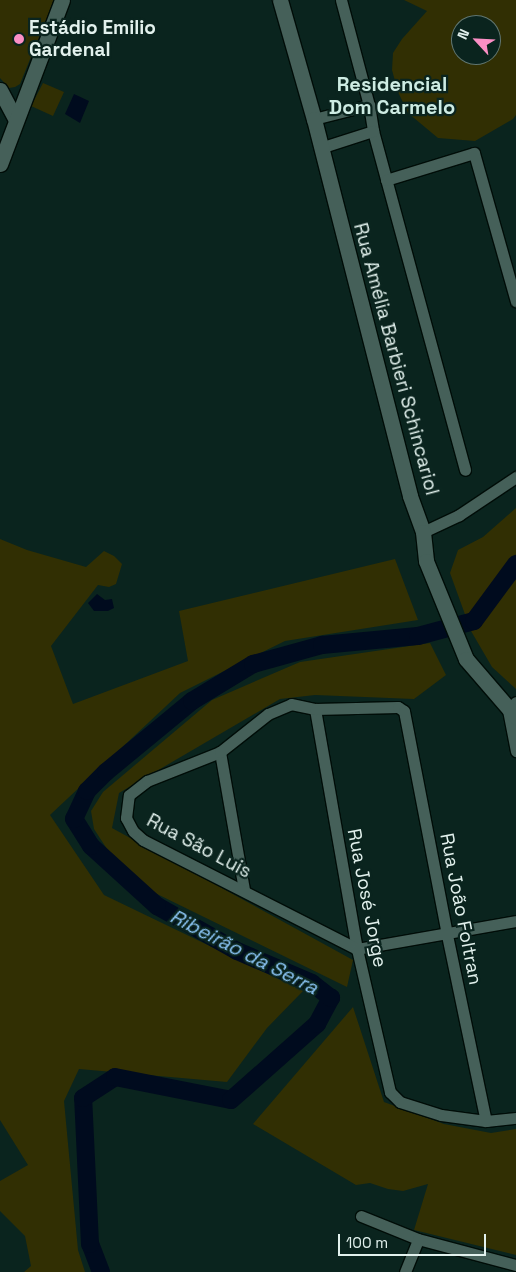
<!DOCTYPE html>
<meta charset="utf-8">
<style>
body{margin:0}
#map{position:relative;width:516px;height:1272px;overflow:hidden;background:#0a241e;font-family:"Space Grotesk",sans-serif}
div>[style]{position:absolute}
.green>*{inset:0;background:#312f03}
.water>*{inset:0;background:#000b1e}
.river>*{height:18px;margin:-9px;padding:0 9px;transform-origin:9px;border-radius:9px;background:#000b1e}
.roads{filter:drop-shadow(1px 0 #000d08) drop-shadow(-1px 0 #000d08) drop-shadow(0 1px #000d08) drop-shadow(0 -1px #000d08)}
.street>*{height:11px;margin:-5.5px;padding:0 5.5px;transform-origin:5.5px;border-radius:5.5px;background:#456059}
.secondary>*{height:15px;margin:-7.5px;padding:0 7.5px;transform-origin:7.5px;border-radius:7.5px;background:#456059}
.dots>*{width:14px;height:14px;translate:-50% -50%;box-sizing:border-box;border:2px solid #0a241e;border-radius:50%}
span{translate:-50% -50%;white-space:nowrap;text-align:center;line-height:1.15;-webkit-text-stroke:4.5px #0a241e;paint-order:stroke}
.poi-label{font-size:19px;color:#e2f1ed;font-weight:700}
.left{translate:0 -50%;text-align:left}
.street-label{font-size:19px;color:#e2f1ed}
.neighbourhood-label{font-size:20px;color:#ceece3;font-weight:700}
.water-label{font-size:20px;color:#8dc7f8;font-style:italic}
.north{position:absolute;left:451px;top:15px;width:50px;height:50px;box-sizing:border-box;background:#0a241e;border:1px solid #607671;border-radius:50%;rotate:295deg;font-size:14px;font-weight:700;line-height:20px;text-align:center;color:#e2f1ed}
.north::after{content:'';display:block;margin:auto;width:18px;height:22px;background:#fb8fc5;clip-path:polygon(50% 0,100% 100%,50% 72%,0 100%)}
.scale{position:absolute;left:338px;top:1234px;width:148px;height:22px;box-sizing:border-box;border:2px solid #e2f1ed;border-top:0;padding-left:6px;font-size:15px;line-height:18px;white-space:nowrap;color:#e2f1ed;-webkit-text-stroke:4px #0a241e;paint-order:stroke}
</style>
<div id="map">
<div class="green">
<div style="clip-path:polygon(0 0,54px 0,20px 84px,15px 87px,9px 88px,0 78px)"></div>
<div style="clip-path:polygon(evenodd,404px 0,516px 0,516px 115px,513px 119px,475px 141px,438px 138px,408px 113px,398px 92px,392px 70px,393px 53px,402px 39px,427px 11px,404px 0,461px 25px,491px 25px,491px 55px,461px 55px,461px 25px)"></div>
<div style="clip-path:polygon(43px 83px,64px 92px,53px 116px,31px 106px)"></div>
<div style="clip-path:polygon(516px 508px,516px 689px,492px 667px,471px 631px,450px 573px,458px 550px,483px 537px)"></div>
<div style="clip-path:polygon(0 539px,27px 550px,86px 567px,104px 551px,114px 556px,122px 564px,116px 584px,109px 587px,98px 585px,51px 646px,73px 704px,188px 661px,179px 611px,395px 559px,418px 620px,285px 641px,180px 693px,50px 815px,104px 895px,303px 991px,267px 1028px,227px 1082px,79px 1069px,64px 1101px,78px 1250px,85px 1272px,24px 1272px,31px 1266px,25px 1236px,0 1211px,0 1181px,28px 1165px,0 1120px)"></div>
<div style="clip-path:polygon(430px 643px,446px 675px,414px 699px,315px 695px,280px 699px,119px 793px,112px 828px,353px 960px,347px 987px,155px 893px,107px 849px,94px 829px,91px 811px,103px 792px,212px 700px,300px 662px)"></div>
<div style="clip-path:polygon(353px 1007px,384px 1102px,444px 1124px,491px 1133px,516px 1129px,516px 1255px,414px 1230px,428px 1184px,403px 1191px,388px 1189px,370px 1183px,356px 1185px,253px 1124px)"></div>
</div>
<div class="water">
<div style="clip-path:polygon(74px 94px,89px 101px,80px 123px,65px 114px)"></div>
<div style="clip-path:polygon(97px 594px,105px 600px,112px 599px,114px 608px,108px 611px,94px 611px,88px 603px)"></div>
</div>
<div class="river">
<div style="left:101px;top:1272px;width:30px;rotate:-111deg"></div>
<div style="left:90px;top:1244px;width:146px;rotate:-92.7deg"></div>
<div style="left:83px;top:1098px;width:38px;rotate:-33deg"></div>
<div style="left:115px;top:1077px;width:118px;rotate:11.2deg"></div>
<div style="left:231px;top:1100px;width:115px;rotate:-41.5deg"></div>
<div style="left:317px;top:1024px;width:30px;rotate:-62deg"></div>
<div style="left:331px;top:998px;width:24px;rotate:-142deg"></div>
<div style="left:312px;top:983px;width:82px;rotate:-156.9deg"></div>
<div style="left:237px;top:951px;width:92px;rotate:-150.6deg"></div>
<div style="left:157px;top:906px;width:89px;rotate:-137.7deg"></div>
<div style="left:91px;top:846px;width:32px;rotate:-122deg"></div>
<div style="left:74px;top:819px;width:31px;rotate:-65deg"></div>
<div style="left:87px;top:791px;width:27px;rotate:-45deg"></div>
<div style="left:106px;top:772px;width:112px;rotate:-39.5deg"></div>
<div style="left:192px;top:701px;width:71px;rotate:-31.2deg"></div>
<div style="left:253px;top:664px;width:72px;rotate:-15.4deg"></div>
<div style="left:322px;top:645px;width:96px;rotate:-5.4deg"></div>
<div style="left:418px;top:636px;width:58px;rotate:-15deg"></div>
<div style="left:474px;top:621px;width:71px;rotate:-53.6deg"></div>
</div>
<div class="roads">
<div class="street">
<div style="left:341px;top:0;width:109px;rotate:75.1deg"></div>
<div style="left:369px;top:105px;width:26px;rotate:81deg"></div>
<div style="left:373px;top:131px;width:351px;rotate:74.8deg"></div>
<div style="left:314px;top:119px;width:57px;rotate:-14.3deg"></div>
<div style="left:320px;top:148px;width:56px;rotate:-17.8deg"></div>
<div style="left:386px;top:180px;width:92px;rotate:-17.1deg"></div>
<div style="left:474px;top:153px;width:154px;rotate:74.2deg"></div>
<div style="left:423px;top:532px;width:40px;rotate:-25deg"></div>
<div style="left:459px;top:515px;width:69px;rotate:-33.7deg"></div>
<div style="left:516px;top:702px;width:11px;rotate:135deg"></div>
<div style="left:508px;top:710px;width:42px;rotate:79deg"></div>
<div style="left:315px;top:709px;width:244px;rotate:80.1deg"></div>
<div style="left:357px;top:949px;width:147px;rotate:77deg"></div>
<div style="left:390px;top:1092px;width:14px;rotate:45deg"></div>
<div style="left:400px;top:1102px;width:43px;rotate:17.6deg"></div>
<div style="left:441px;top:1115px;width:45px;rotate:7.6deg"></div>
<div style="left:486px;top:1121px;width:30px;rotate:-6deg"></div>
<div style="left:220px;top:752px;width:140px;rotate:80.1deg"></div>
<div style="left:357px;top:949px;width:240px;rotate:-153deg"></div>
<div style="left:143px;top:840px;width:13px;rotate:-138deg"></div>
<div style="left:133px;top:831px;width:15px;rotate:-118deg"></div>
<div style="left:126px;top:818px;width:23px;rotate:-83deg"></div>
<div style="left:129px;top:795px;width:23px;rotate:-38deg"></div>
<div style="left:147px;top:781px;width:79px;rotate:-21.7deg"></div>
<div style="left:220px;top:752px;width:61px;rotate:-38.4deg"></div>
<div style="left:268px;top:714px;width:25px;rotate:-23deg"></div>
<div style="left:291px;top:704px;width:25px;rotate:12deg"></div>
<div style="left:315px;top:709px;width:83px;rotate:-1.4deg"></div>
<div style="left:398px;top:707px;width:7px;rotate:34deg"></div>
<div style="left:404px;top:711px;width:228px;rotate:79.1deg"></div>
<div style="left:447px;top:935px;width:190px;rotate:78.2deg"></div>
<div style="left:357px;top:949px;width:161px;rotate:-10deg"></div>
<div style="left:361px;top:1216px;width:61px;rotate:22deg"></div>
<div style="left:418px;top:1239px;width:101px;rotate:14.9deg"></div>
<div style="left:405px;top:1272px;width:35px;rotate:-68deg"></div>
</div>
<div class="secondary">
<div style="left:280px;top:0;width:124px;rotate:74.1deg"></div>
<div style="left:314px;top:119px;width:389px;rotate:75.7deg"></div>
<div style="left:410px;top:496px;width:38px;rotate:70deg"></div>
<div style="left:423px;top:532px;width:29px;rotate:84deg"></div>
<div style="left:426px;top:561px;width:106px;rotate:67.8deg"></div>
<div style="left:466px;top:659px;width:77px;rotate:49.2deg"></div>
<div style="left:0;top:90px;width:34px;rotate:62deg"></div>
<div style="left:0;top:164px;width:175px;rotate:-69.3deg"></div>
</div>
</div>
<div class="dots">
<div style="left:19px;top:39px;background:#fb8fc5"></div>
</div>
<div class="poi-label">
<span class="left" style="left:29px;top:39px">Estádio Emilio<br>Gardenal</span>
</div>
<div class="street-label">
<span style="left:396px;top:359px;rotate:75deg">Rua Amélia Barbieri Schincariol</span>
<span style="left:199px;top:846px;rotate:28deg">Rua São Luis</span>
<span style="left:367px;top:898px;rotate:79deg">Rua José Jorge</span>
<span style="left:461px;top:909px;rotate:79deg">Rua João Foltran</span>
</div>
<div class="neighbourhood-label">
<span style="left:392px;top:96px">Residencial<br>Dom Carmelo</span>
</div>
<div class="water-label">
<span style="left:244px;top:952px;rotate:27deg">Ribeirão da Serra</span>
</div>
<div class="north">N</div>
<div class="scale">100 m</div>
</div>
